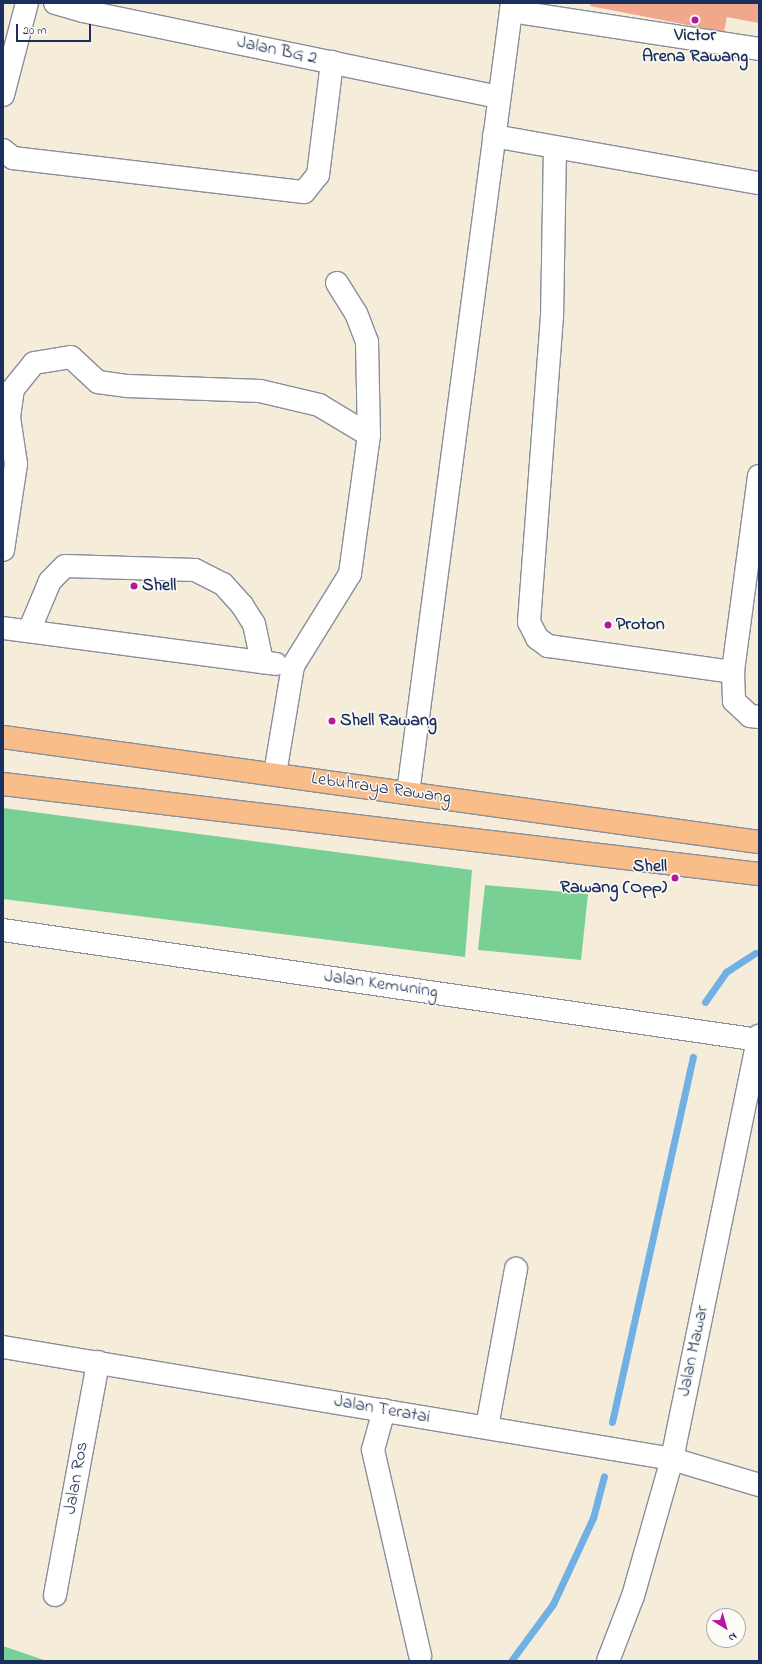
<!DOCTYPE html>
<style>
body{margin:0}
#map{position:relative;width:762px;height:1664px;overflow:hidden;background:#f5edda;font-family:"Indie Flower",sans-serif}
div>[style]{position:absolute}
.green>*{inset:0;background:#78d095}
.stream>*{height:7px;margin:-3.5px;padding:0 3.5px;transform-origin:3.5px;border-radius:3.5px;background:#71b0e4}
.building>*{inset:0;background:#f0a78b}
.roads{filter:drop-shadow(1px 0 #888e9c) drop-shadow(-1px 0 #888e9c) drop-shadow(0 1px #888e9c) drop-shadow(0 -1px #888e9c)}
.minor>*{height:22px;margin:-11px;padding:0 11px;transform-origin:11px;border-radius:11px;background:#fff}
.major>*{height:22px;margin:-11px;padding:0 11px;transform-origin:11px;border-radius:11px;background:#f8bd88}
.dots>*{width:11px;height:11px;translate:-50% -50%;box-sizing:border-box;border:2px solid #fdfcf7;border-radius:50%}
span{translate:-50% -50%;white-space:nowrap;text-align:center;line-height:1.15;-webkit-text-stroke:3px #fdfcf7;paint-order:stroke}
.poi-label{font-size:18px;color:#1b2f5e;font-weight:700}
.left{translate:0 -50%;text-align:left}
.right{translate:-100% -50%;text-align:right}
.street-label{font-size:18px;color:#1b2f5e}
.frame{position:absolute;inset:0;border:4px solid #1b2f5e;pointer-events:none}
.north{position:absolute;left:706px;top:1608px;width:40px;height:40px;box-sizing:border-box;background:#fdfcf7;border:1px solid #a3aaba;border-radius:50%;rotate:143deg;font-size:11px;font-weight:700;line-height:16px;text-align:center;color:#1b2f5e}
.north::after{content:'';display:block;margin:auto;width:14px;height:18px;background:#b5179e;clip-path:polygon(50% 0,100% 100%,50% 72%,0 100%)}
.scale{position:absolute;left:16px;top:24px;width:75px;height:18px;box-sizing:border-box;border:2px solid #1b2f5e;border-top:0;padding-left:5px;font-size:12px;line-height:14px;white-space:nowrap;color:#1b2f5e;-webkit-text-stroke:3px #fdfcf7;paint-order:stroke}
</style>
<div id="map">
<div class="green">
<div style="clip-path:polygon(3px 808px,472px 870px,465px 957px,3px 899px)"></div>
<div style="clip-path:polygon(485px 885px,588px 894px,581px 960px,478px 950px)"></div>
<div style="clip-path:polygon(3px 1646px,47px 1661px,3px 1661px)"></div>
</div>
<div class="stream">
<div style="left:705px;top:1002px;width:37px;rotate:-55deg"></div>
<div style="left:726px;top:972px;width:35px;rotate:-33deg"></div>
<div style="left:612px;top:1422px;width:374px;rotate:-77.5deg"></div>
<div style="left:511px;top:1661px;width:71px;rotate:-53.6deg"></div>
<div style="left:553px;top:1604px;width:95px;rotate:-65.1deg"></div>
<div style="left:593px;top:1518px;width:43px;rotate:-75.3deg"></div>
</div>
<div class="building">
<div style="clip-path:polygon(591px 3px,759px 3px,759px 23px,727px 17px,724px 32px,590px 6px)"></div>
</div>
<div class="roads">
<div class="minor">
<div style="left:55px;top:3px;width:29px;rotate:16deg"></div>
<div style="left:83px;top:11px;width:425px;rotate:11.7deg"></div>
<div style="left:511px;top:11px;width:251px;rotate:8.7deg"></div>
<div style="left:3px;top:95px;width:95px;rotate:-75.4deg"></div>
<div style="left:494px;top:136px;width:269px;rotate:10.1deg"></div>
<div style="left:555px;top:147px;width:169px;rotate:91deg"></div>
<div style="left:552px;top:316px;width:307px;rotate:94.3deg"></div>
<div style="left:529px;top:622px;width:18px;rotate:63deg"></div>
<div style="left:537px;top:638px;width:14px;rotate:36deg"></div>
<div style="left:548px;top:646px;width:187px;rotate:8deg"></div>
<div style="left:3px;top:150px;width:13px;rotate:39deg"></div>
<div style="left:13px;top:158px;width:293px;rotate:6.7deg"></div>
<div style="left:304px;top:192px;width:22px;rotate:-51deg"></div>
<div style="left:318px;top:175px;width:114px;rotate:-82.9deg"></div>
<div style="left:337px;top:283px;width:36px;rotate:58deg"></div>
<div style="left:356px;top:313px;width:31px;rotate:69deg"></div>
<div style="left:367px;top:342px;width:93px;rotate:88.8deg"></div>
<div style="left:759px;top:476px;width:198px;rotate:97.6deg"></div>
<div style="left:733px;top:672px;width:29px;rotate:88deg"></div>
<div style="left:734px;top:701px;width:22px;rotate:43deg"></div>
<div style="left:750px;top:716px;width:9px;rotate:6deg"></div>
<div style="left:3px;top:550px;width:87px;rotate:-81.4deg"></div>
<div style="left:16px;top:464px;width:48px;rotate:-98.5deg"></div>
<div style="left:9px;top:417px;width:28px;rotate:-82deg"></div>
<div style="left:13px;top:389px;width:33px;rotate:-51deg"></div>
<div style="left:34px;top:363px;width:37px;rotate:-9deg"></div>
<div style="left:71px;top:357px;width:37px;rotate:43deg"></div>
<div style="left:98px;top:382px;width:30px;rotate:8deg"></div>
<div style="left:128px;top:386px;width:132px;rotate:2.2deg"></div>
<div style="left:260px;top:391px;width:61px;rotate:13.3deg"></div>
<div style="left:319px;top:405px;width:58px;rotate:31deg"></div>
<div style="left:369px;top:435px;width:140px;rotate:97.8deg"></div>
<div style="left:350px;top:574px;width:108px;rotate:121.8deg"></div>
<div style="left:293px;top:666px;width:109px;rotate:99.5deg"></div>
<div style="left:3px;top:628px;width:275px;rotate:7.5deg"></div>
<div style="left:29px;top:631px;width:54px;rotate:-67.2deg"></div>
<div style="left:50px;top:581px;width:21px;rotate:-45deg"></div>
<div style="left:65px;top:566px;width:130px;rotate:1.8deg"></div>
<div style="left:195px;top:570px;width:31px;rotate:27deg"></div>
<div style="left:223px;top:584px;width:28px;rotate:48deg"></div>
<div style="left:242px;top:605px;width:22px;rotate:58deg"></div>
<div style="left:254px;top:624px;width:39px;rotate:78deg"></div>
<div style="left:408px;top:793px;width:797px;rotate:-82.5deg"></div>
<div style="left:3px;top:930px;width:764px;rotate:8.28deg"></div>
<div style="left:3px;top:1347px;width:678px;rotate:9.5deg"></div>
<div style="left:672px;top:1459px;width:91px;rotate:16.6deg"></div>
<div style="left:384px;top:1410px;width:41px;rotate:105.4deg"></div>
<div style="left:373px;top:1450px;width:211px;rotate:77.1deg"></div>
<div style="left:487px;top:1427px;width:161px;rotate:-79.6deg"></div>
<div style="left:55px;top:1595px;width:237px;rotate:-79.5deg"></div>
<div style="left:608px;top:1661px;width:70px;rotate:-69deg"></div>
<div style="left:633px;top:1596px;width:142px;rotate:-74.1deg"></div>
<div style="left:672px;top:1459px;width:432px;rotate:-78.4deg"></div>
</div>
<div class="major">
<div style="left:3px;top:737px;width:763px;rotate:7.91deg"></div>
<div style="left:3px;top:784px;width:761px;rotate:6.79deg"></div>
</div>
</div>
<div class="dots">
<div style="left:695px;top:20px;background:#b5179e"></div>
<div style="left:134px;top:586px;background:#b5179e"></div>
<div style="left:608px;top:625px;background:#b5179e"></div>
<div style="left:332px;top:721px;background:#b5179e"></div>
<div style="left:675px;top:878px;background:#b5179e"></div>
</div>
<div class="poi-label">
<span style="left:695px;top:47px">Victor<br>Arena Rawang</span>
<span class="left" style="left:142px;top:586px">Shell</span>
<span class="left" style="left:616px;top:625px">Proton</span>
<span class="left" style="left:340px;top:721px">Shell Rawang</span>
<span class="right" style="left:667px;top:878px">Shell<br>Rawang (Opp)</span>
</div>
<div class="street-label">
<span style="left:277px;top:51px;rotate:12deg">Jalan BG 2</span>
<span style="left:381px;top:789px;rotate:8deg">Lebuhraya Rawang</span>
<span style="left:381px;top:985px;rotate:8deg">Jalan Kemuning</span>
<span style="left:694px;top:1351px;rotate:-78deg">Jalan Mawar</span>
<span style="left:382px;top:1410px;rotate:10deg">Jalan Teratai</span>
<span style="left:77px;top:1478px;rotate:-80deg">Jalan Ros</span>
</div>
<div class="frame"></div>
<div class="north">N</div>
<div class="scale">20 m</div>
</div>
